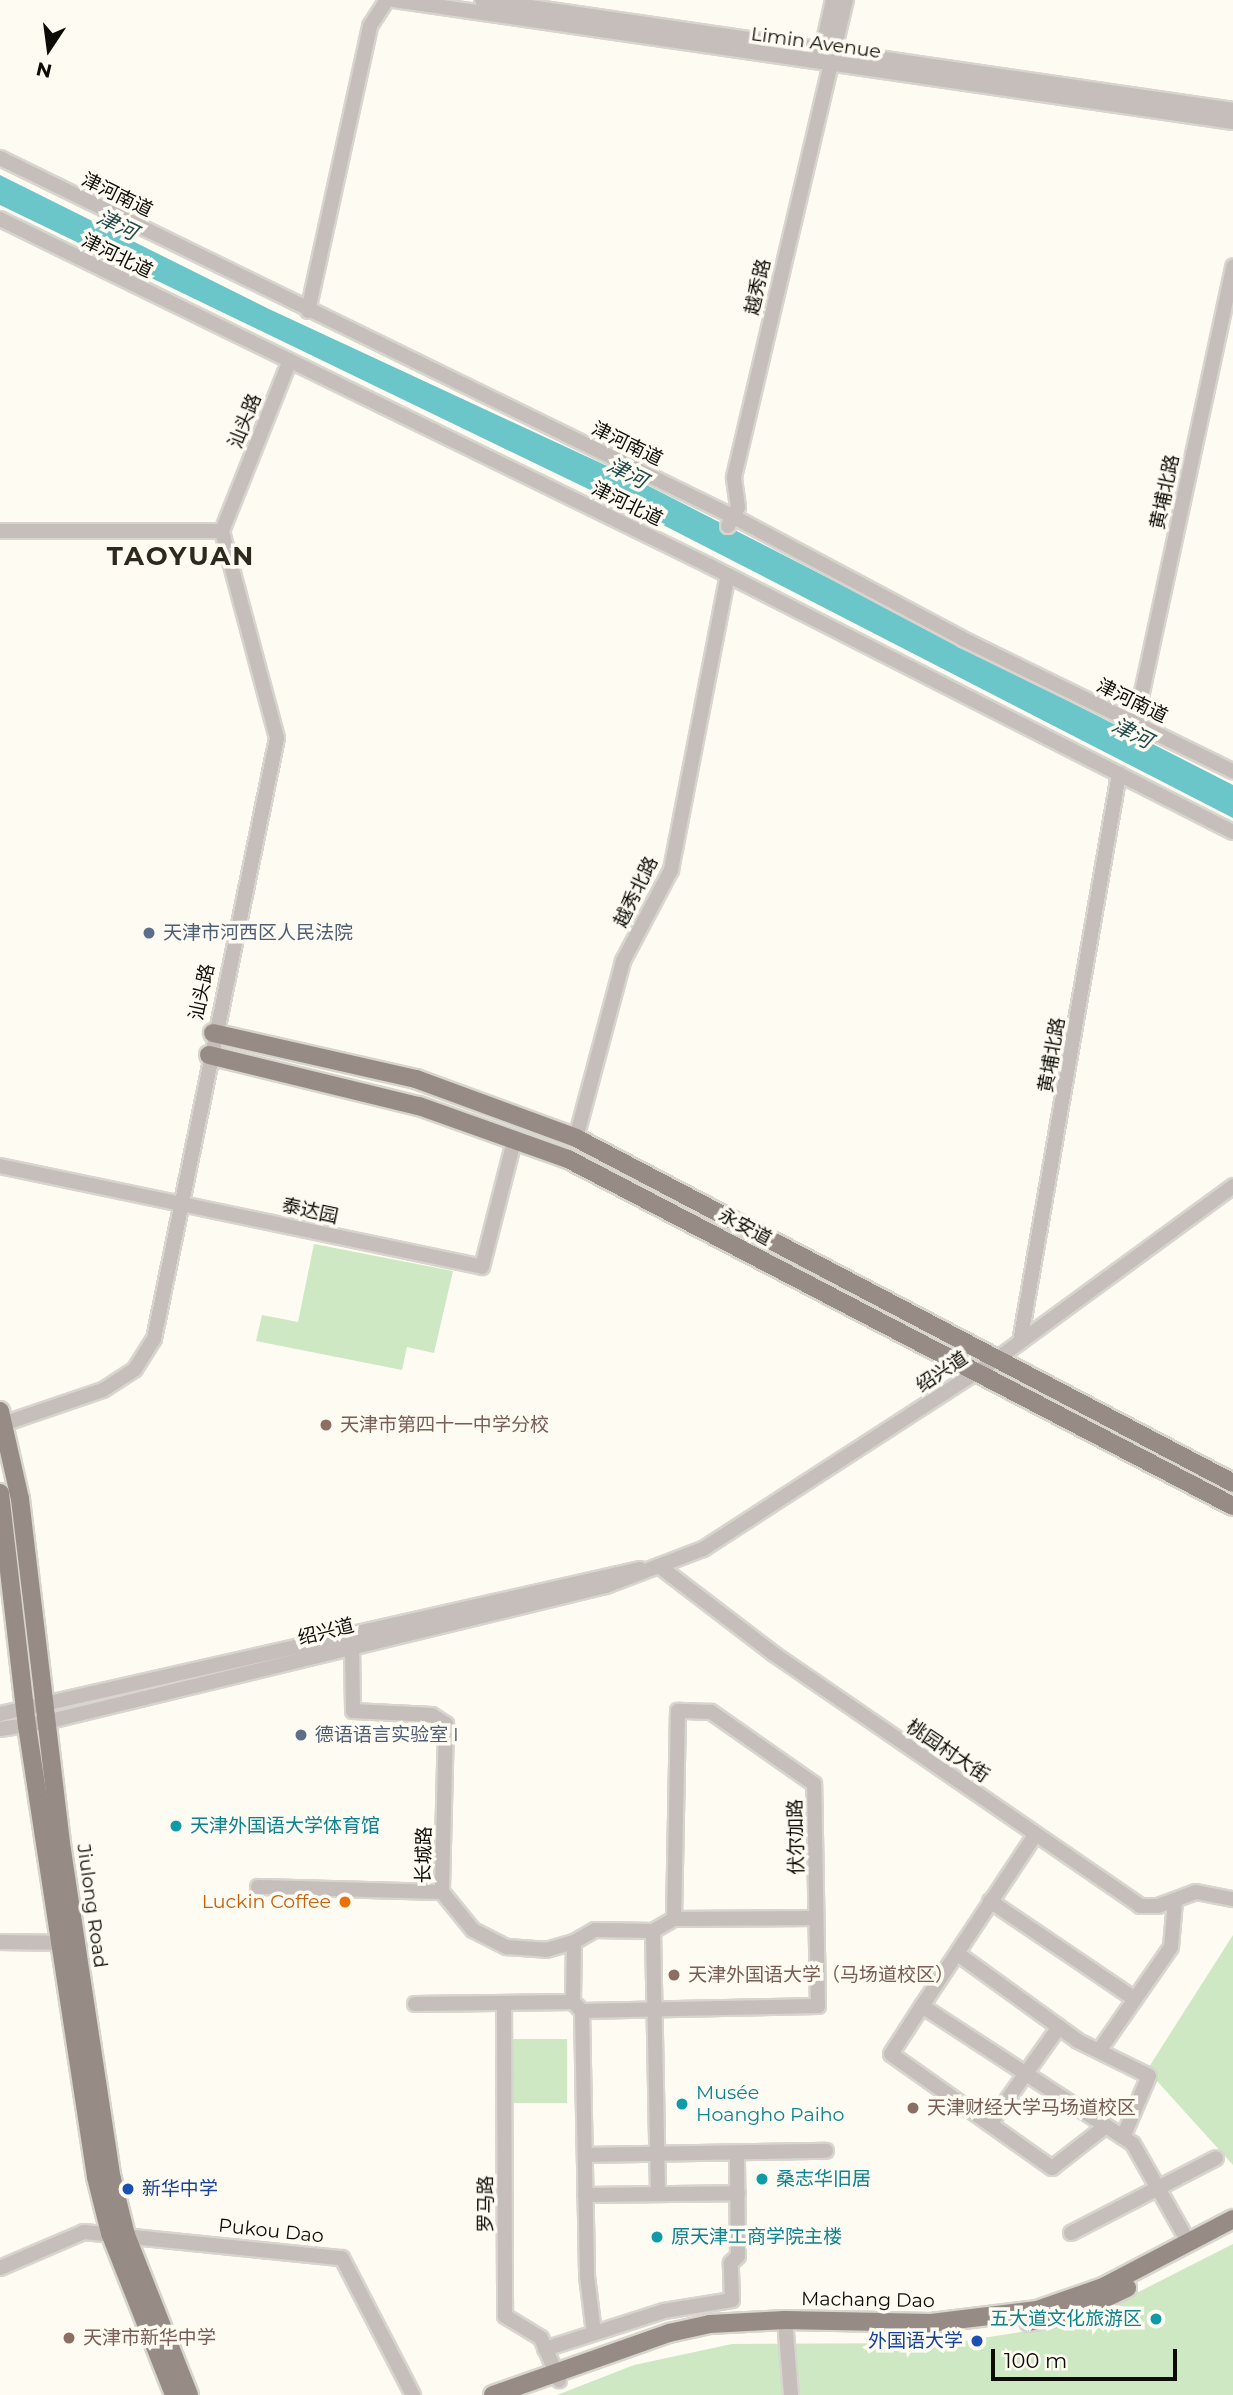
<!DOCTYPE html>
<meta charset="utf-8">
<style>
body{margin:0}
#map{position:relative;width:1233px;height:2395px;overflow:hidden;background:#fefbf3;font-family:Montserrat,"Noto Sans SC",sans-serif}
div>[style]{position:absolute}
.green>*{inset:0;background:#cde8c2}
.water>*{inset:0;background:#6bc6c9}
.roads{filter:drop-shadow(2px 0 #d7d5cd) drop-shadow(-2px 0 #d7d5cd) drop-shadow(0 2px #d7d5cd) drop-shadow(0 -2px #d7d5cd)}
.minor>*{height:14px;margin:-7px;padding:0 7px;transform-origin:7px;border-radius:7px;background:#c5bebb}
.major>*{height:18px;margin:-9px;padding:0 9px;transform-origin:9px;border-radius:9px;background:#978b86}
.dots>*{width:19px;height:19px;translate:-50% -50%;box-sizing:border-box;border:4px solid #fefbf3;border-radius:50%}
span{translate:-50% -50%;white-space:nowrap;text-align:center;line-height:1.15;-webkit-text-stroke:7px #fefbf3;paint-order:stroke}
.street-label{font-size:19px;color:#0d0c07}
.service-label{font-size:19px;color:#4e5e75}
.left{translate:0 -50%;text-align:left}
.education-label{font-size:19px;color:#785e54}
.culture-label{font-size:19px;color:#0d838f}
.right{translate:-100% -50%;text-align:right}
.food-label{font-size:19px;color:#c56008}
.transit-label{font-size:19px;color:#164399}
.water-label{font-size:21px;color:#204a4b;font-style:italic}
.district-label{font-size:26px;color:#2d291e;font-weight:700;letter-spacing:2px}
.north{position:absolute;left:14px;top:14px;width:70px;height:70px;-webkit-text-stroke:5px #fefbf3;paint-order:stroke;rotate:193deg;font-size:19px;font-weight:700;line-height:28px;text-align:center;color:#0d0c07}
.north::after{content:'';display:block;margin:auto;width:24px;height:32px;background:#0d0c07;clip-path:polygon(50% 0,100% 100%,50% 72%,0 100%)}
.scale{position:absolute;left:991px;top:2349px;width:186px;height:32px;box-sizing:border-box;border:4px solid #0d0c07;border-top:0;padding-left:9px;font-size:21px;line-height:24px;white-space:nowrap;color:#0d0c07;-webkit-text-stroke:5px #fefbf3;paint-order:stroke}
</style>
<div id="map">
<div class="green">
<div style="clip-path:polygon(314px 1244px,453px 1271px,434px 1353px,407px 1347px,402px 1370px,256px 1341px,262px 1315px,298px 1322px)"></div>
<div style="clip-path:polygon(1233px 1935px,1233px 2165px,1147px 2070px)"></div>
<div style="clip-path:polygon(513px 2039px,567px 2039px,567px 2103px,513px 2103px)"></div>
<div style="clip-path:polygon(1233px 2244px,1233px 2395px,557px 2395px,634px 2365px,732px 2344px,950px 2343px,1059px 2326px,1101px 2311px)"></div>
</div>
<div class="water">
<div style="clip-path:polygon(0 175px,269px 309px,633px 478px,1233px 785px,1233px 818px,667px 527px,0 205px)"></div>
</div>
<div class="roads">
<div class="minor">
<div style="left:394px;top:0;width:848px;rotate:8.27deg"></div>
<div style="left:482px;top:0;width:759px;rotate:8.33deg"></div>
<div style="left:824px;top:57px;width:7px;rotate:-106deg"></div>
<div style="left:822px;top:50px;width:51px;rotate:-77.6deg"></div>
<div style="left:0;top:158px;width:817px;rotate:26.06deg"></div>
<div style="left:734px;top:517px;width:259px;rotate:28deg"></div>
<div style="left:963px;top:639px;width:301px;rotate:26.1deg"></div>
<div style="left:0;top:219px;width:788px;rotate:26.04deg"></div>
<div style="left:708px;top:565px;width:589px;rotate:26.96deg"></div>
<div style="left:308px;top:311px;width:292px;rotate:-77.7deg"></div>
<div style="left:370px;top:26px;width:31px;rotate:-57deg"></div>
<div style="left:728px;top:526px;width:21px;rotate:-62deg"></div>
<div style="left:738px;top:507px;width:30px;rotate:-98deg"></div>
<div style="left:734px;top:477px;width:490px;rotate:-76.8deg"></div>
<div style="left:0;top:531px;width:222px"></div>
<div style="left:1135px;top:725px;width:469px;rotate:-77.9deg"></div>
<div style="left:576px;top:1138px;width:183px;rotate:-75.1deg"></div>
<div style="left:623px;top:961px;width:103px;rotate:-62.2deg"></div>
<div style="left:671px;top:870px;width:300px;rotate:-79.1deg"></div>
<div style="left:0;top:1166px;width:492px;rotate:11.8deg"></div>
<div style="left:482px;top:1267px;width:133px;rotate:-75.7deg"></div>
<div style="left:1020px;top:1342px;width:577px;rotate:-80.11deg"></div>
<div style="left:0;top:1425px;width:109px;rotate:-18.8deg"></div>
<div style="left:103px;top:1390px;width:38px;rotate:-33deg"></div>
<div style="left:135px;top:1369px;width:36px;rotate:-58deg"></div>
<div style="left:154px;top:1339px;width:613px;rotate:-78.43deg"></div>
<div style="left:277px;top:738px;width:214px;rotate:-104.9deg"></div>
<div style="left:222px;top:531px;width:181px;rotate:-68.3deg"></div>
<div style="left:659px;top:1566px;width:145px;rotate:37.4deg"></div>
<div style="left:774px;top:1654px;width:444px;rotate:34.5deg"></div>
<div style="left:1140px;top:1906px;width:18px"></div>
<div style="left:1158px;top:1906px;width:40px;rotate:-20.2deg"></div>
<div style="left:1196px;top:1892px;width:38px;rotate:11deg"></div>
<div style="left:352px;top:1645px;width:66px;rotate:89.1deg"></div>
<div style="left:353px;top:1711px;width:79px;rotate:2.9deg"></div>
<div style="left:432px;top:1715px;width:17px;rotate:33deg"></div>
<div style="left:446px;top:1724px;width:168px;rotate:91.4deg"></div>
<div style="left:442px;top:1892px;width:49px;rotate:50.8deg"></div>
<div style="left:473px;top:1930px;width:38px;rotate:27deg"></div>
<div style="left:507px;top:1947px;width:39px;rotate:4deg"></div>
<div style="left:546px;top:1950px;width:29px;rotate:-16deg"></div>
<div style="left:574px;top:1942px;width:60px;rotate:91deg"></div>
<div style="left:573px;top:2002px;width:13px;rotate:45deg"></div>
<div style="left:582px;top:2011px;width:265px;rotate:88.9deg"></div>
<div style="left:587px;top:2276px;width:57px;rotate:83deg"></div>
<div style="left:0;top:1714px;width:656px;rotate:-12.77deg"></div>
<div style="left:0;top:1729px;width:47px;rotate:-8.7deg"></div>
<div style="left:46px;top:1722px;width:576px;rotate:-13.65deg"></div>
<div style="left:606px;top:1586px;width:104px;rotate:-20.9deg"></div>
<div style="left:703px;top:1549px;width:350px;rotate:-32.9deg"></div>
<div style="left:997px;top:1359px;width:293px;rotate:-36.2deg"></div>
<div style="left:258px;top:1887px;width:184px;rotate:1.6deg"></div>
<div style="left:990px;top:1901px;width:175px;rotate:34.1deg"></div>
<div style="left:653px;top:1931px;width:263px;rotate:88.9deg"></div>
<div style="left:0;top:1942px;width:69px;rotate:0.8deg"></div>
<div style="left:574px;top:1942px;width:24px;rotate:-30deg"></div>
<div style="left:595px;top:1930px;width:58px;rotate:1deg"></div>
<div style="left:653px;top:1931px;width:24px;rotate:-30deg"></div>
<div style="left:674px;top:1919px;width:142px;rotate:-0.4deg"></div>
<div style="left:958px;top:1954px;width:148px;rotate:35.9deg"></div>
<div style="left:1078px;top:2041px;width:79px;rotate:26.2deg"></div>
<div style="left:1149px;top:2076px;width:66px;rotate:113.1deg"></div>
<div style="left:415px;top:2004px;width:158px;rotate:-0.7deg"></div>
<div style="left:504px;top:2004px;width:312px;rotate:89.8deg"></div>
<div style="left:505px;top:2316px;width:42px;rotate:31.4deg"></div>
<div style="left:541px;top:2338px;width:46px;rotate:66.8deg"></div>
<div style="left:922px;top:2006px;width:206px;rotate:-56.5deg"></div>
<div style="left:582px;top:2011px;width:236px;rotate:-1.2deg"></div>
<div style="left:818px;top:2006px;width:222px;rotate:-91deg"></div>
<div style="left:814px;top:1784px;width:126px;rotate:-145deg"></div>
<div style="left:711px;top:1712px;width:33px;rotate:-178deg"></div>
<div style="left:678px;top:1711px;width:208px;rotate:91.1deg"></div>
<div style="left:1099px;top:2051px;width:126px;rotate:-55.3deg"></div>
<div style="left:1171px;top:1947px;width:46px;rotate:-85deg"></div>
<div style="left:990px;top:2124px;width:119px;rotate:-54.6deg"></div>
<div style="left:1106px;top:2126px;width:68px;rotate:142.1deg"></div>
<div style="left:1052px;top:2168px;width:197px;rotate:-144.7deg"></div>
<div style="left:891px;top:2054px;width:57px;rotate:-57.1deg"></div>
<div style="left:922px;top:2006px;width:240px;rotate:33.1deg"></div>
<div style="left:1123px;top:2137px;width:12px;rotate:35deg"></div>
<div style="left:1133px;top:2144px;width:114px;rotate:60.5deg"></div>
<div style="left:585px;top:2155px;width:241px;rotate:-1deg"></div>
<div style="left:585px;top:2195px;width:153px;rotate:-0.7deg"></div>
<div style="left:1071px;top:2233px;width:163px;rotate:-27.3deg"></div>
<div style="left:0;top:2268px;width:91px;rotate:-23.2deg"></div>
<div style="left:84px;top:2232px;width:259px;rotate:5.8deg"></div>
<div style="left:342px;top:2258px;width:154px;rotate:62.6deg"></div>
<div style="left:785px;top:2320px;width:75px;rotate:85.4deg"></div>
<div style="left:545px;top:2349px;width:125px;rotate:-17.7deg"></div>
<div style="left:664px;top:2311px;width:69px;rotate:-9.2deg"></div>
<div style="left:732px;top:2300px;width:37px;rotate:-92deg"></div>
<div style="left:731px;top:2263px;width:10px;rotate:-45deg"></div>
<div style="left:738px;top:2256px;width:103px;rotate:-90.6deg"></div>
</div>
<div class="major">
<div style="left:213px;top:1033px;width:208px;rotate:12.8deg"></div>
<div style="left:416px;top:1079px;width:171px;rotate:20.2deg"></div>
<div style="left:576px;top:1138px;width:742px;rotate:27.7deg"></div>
<div style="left:209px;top:1055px;width:216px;rotate:13.7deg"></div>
<div style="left:419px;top:1106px;width:158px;rotate:19.6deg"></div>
<div style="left:568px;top:1159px;width:750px;rotate:27.56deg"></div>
<div style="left:0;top:1411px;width:90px;rotate:77.2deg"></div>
<div style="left:20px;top:1499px;width:354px;rotate:83.2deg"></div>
<div style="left:62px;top:1850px;width:333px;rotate:81.4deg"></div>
<div style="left:112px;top:2179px;width:58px;rotate:76deg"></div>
<div style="left:126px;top:2235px;width:172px;rotate:68.5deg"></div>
<div style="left:0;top:1493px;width:235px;rotate:83.4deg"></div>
<div style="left:27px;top:1726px;width:456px;rotate:81.3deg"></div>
<div style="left:96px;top:2177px;width:58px;rotate:76deg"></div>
<div style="left:110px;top:2233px;width:174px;rotate:68.4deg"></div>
<div style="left:1029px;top:2322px;width:44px;rotate:-10.5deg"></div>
<div style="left:1072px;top:2314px;width:61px;rotate:-25.3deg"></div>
<div style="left:493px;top:2395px;width:187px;rotate:-19.4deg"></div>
<div style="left:669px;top:2333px;width:42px;rotate:-12.4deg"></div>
<div style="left:710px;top:2324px;width:75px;rotate:-3.1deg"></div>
<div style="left:785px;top:2320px;width:146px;rotate:1.2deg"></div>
<div style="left:931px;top:2323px;width:107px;rotate:-7deg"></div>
<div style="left:1037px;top:2310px;width:70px;rotate:-19.2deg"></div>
<div style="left:1103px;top:2287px;width:147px;rotate:-27.6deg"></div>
</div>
</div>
<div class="dots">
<div style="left:149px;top:933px;background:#5c6f8a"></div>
<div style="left:326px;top:1425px;background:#8d6e63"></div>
<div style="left:301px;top:1735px;background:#5c6f8a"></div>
<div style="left:176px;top:1826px;background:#0f9aa8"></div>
<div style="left:345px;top:1902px;background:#e8710a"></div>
<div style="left:674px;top:1975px;background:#8d6e63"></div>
<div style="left:682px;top:2104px;background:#0f9aa8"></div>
<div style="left:913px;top:2108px;background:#8d6e63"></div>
<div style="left:762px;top:2179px;background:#0f9aa8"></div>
<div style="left:128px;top:2189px;background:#1a4fb4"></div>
<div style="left:657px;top:2237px;background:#0f9aa8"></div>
<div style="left:1156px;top:2319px;background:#0f9aa8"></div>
<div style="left:69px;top:2338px;background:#8d6e63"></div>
<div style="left:977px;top:2341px;background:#1a4fb4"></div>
</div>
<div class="street-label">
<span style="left:816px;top:43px;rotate:8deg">Limin Avenue</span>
<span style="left:117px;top:195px;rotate:26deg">津河南道</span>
<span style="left:117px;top:256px;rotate:26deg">津河北道</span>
<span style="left:758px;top:287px;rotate:-77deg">越秀路</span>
<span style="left:245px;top:421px;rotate:-68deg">汕头路</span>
<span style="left:627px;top:444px;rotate:26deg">津河南道</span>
<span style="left:1165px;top:492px;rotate:-78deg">黄埔北路</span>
<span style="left:627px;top:504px;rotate:26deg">津河北道</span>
<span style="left:1132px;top:701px;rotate:26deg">津河南道</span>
<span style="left:636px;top:892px;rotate:-64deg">越秀北路</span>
<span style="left:202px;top:992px;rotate:-78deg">汕头路</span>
<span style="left:1052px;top:1055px;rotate:-80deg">黄埔北路</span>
<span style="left:310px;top:1211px;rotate:12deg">泰达园</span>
<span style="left:745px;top:1227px;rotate:28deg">永安道</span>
<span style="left:942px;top:1372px;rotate:-34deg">绍兴道</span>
<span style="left:326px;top:1632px;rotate:-14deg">绍兴道</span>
<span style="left:948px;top:1751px;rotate:34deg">桃园村大街</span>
<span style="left:796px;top:1837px;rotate:-91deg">伏尔加路</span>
<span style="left:424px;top:1855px;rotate:-89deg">长城路</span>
<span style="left:92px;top:1906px;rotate:82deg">Jiulong Road</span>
<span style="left:486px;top:2204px;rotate:-90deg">罗马路</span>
<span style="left:271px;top:2231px;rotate:6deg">Pukou Dao</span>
<span style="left:868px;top:2300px;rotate:1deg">Machang Dao</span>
</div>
<div class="service-label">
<span class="left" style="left:163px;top:933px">天津市河西区人民法院</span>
<span class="left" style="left:315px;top:1735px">德语语言实验室 I</span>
</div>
<div class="education-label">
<span class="left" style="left:340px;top:1425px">天津市第四十一中学分校</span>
<span class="left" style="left:688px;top:1975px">天津外国语大学（马场道校区）</span>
<span class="left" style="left:927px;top:2108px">天津财经大学马场道校区</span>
<span class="left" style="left:83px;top:2338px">天津市新华中学</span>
</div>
<div class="culture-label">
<span class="left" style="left:190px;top:1826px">天津外国语大学体育馆</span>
<span class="left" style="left:696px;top:2104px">Musée<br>Hoangho Paiho</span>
<span class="left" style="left:776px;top:2179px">桑志华旧居</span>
<span class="left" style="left:671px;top:2237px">原天津工商学院主楼</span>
<span class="right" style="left:1142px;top:2319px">五大道文化旅游区</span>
</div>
<div class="food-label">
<span class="right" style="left:331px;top:1902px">Luckin Coffee</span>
</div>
<div class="transit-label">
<span class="left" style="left:142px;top:2189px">新华中学</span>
<span class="right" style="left:963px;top:2341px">外国语大学</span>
</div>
<div class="water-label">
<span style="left:117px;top:225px;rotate:26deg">津河</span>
<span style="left:627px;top:473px;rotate:27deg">津河</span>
<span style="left:1132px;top:733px;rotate:27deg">津河</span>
</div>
<div class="district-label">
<span style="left:181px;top:557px">TAOYUAN</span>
</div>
<div class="north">N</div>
<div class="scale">100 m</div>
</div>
